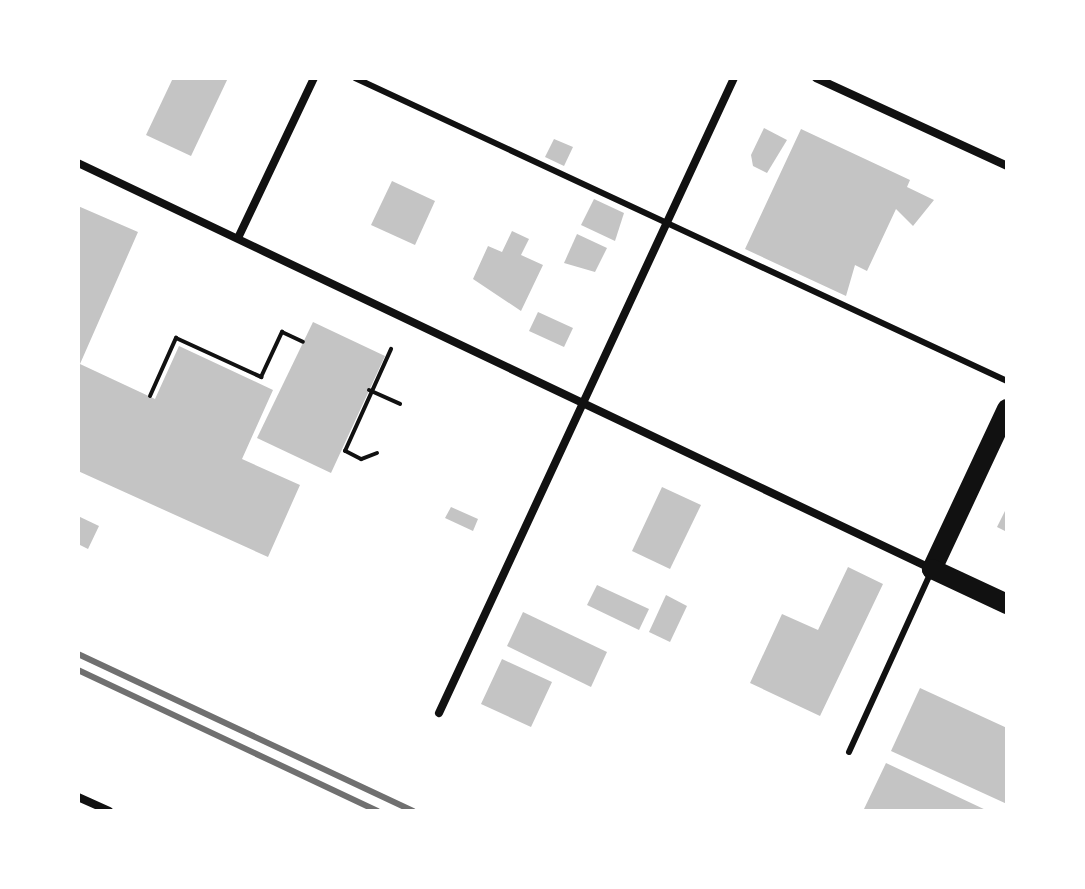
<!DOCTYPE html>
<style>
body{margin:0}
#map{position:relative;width:1085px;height:889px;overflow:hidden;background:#fff;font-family:"Roboto Condensed",sans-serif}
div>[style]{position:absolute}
.building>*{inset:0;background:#c4c4c4}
.path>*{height:4px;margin:-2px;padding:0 2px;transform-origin:2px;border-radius:2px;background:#111}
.service>*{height:6px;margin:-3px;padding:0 3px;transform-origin:3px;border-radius:3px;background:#111}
.minor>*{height:8px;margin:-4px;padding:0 4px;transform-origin:4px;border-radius:4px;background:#111}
.primary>*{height:20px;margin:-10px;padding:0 10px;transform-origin:10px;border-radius:10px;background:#111}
.rail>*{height:6px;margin:-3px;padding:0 3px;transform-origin:3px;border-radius:3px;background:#707070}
span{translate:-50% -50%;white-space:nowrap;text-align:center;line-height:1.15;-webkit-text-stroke:6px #fff;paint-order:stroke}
.frame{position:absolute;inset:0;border:80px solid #fff;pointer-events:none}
</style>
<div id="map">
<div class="building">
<div style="clip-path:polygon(173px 78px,228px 78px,191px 156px,146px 135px)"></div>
<div style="clip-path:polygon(764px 128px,787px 140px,767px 173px,753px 166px,751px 155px)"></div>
<div style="clip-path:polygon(801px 129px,910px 180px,907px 187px,934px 200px,913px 226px,896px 209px,867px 271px,855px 265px,846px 296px,745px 249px)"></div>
<div style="clip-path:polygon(554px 139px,573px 147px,564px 166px,545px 157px)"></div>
<div style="clip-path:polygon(392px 181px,435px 201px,415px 245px,371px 225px)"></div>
<div style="clip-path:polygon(594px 199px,624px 213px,615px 241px,581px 225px)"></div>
<div style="clip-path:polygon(78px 206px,138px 232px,80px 364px,155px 399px,179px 346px,273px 390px,242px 459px,300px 485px,268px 557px,78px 471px)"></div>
<div style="clip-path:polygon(512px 231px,529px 239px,521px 255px,543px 265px,521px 311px,473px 279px,488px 246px,502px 252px)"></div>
<div style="clip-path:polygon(577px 234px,607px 248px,595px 272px,564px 263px)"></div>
<div style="clip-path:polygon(538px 312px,573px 328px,564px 347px,529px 331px)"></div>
<div style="clip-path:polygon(313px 322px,385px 356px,331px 473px,257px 438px)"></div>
<div style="clip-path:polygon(662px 487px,701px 505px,670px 569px,632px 551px)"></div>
<div style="clip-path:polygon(451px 507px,478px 519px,473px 531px,445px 518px)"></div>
<div style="clip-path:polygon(1007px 507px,1007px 532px,997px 527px)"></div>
<div style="clip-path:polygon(78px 516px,99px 526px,88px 549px,78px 544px)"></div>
<div style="clip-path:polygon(848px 567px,883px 584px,820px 716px,750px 683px,782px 614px,818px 630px)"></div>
<div style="clip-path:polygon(597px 585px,649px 609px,639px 630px,587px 605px)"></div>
<div style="clip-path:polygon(666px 595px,687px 606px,670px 642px,649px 632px)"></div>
<div style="clip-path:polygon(523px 612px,607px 652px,591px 687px,507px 646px)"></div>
<div style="clip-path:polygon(502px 659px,552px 682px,531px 727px,481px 704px)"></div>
<div style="clip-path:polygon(920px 688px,1007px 728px,1007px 804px,891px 751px)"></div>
<div style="clip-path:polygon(886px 763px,988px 811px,864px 809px)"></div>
</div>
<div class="path">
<div style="left:369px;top:390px;width:34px;rotate:24deg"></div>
<div style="left:150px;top:396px;width:64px;rotate:-65.9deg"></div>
<div style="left:176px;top:338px;width:94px;rotate:24.6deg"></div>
<div style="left:261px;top:377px;width:50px;rotate:-65deg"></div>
<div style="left:282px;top:332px;width:23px;rotate:25deg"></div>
<div style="left:377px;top:453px;width:17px;rotate:159deg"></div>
<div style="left:361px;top:459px;width:18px;rotate:-153deg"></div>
<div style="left:345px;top:451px;width:112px;rotate:-65.7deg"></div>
</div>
<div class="service">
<div style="left:355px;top:78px;width:719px;rotate:24.93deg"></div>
<div style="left:849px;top:752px;width:198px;rotate:-65.5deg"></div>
</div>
<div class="minor">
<div style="left:816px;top:78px;width:210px;rotate:24.7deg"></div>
<div style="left:78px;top:163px;width:946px;rotate:25.43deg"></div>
<div style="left:238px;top:238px;width:177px;rotate:-64.6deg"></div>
<div style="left:439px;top:713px;width:700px;rotate:-65.08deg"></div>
<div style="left:78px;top:797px;width:34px;rotate:24deg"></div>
</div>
<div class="primary">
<div style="left:1007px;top:409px;width:177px;rotate:115.1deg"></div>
<div style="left:932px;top:569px;width:83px;rotate:25deg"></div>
</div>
<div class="rail">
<div style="left:78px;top:654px;width:370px;rotate:25.1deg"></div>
<div style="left:78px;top:670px;width:331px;rotate:25.2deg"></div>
</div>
<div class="frame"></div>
</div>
